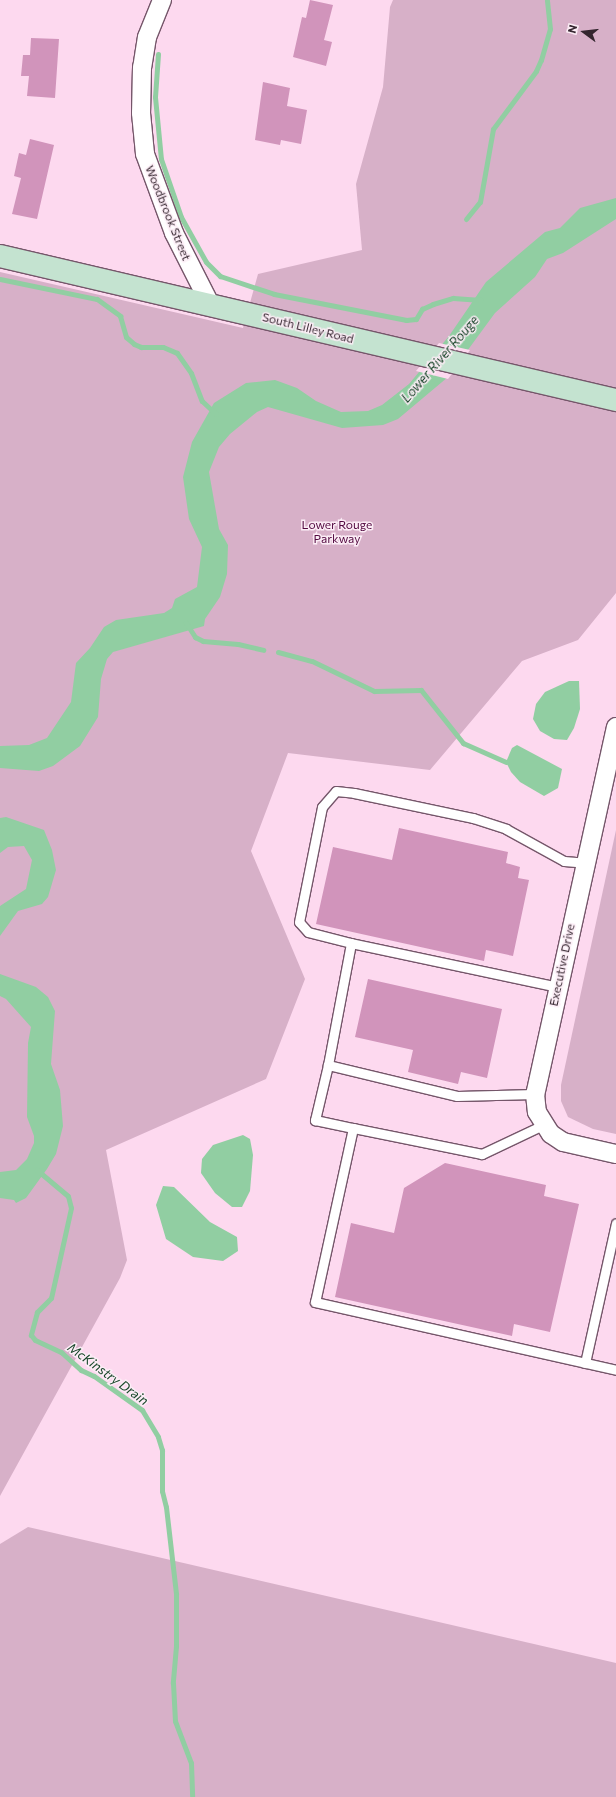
<!DOCTYPE html>
<style>
body{margin:0}
#map{position:relative;width:616px;height:1797px;overflow:hidden;background:#fdd9ef;font-family:Commissioner,sans-serif}
div>[style]{position:absolute}
.green>*{inset:0;background:#d7b0c8}
.water>*{inset:0;background:#91cea2}
.pier>*{inset:0;background:#fdd9ef}
.stream>*{height:5px;margin:-2.5px;padding:0 2.5px;transform-origin:2.5px;border-radius:2.5px;background:#91cea2}
.building>*{inset:0;background:#d194bb}
.roads{filter:drop-shadow(1px 0 #75566a) drop-shadow(-1px 0 #75566a) drop-shadow(0 1px #75566a) drop-shadow(0 -1px #75566a)}
.lane>*{height:9px;margin:-4.5px;padding:0 4.5px;transform-origin:4.5px;border-radius:4.5px;background:#fff}
.street>*{height:18px;margin:-9px;padding:0 9px;transform-origin:9px;border-radius:9px;background:#fff}
.secondary>*{height:22px;margin:-11px;padding:0 11px;transform-origin:11px;border-radius:11px;background:#c4e3d0}
span{translate:-50% -50%;white-space:nowrap;text-align:center;line-height:1.15;-webkit-text-stroke:3px #fcedf6;paint-order:stroke}
.street-label{font-size:12px;color:#34262f}
.park-label{font-size:12px;color:#520940}
.water-label{font-size:13px;color:#184629;font-style:italic}
.north{position:absolute;left:564px;top:12px;width:40px;height:40px;-webkit-text-stroke:3px #fcedf6;paint-order:stroke;rotate:285deg;font-size:11px;font-weight:700;line-height:16px;text-align:center;color:#34262f}
.north::after{content:'';display:block;margin:auto;width:14px;height:18px;background:#34262f;clip-path:polygon(50% 0,100% 100%,50% 72%,0 100%)}
</style>
<div id="map">
<div class="green">
<div style="clip-path:polygon(393px 0,616px 0,616px 593px,578px 640px,522px 661px,430px 770px,288px 753px,251px 851px,305px 979px,266px 1079px,106px 1150px,127px 1260px,120px 1278px,0 1496px,0 272px,243px 328px,258px 274px,362px 250px,356px 184px,383px 87px,390px 7px)"></div>
<div style="clip-path:polygon(616px 830px,616px 1134px,593px 1129px,568px 1117px,561px 1101px,561px 1085px)"></div>
<div style="clip-path:polygon(28px 1527px,616px 1663px,616px 1797px,0 1797px,0 1544px)"></div>
</div>
<div class="water">
<div style="clip-path:polygon(616px 198px,616px 219px,563px 253px,547px 259px,535px 277px,495px 313px,448px 377px,398px 419px,383px 425px,342px 428px,268px 407px,257px 412px,230px 434px,219px 447px,209px 472px,219px 529px,228px 545px,227px 574px,220px 597px,205px 619px,204px 626px,113px 652px,107px 659px,101px 679px,98px 717px,80px 746px,53px 766px,39px 771px,0 768px,0 746px,29px 745px,47px 738px,71px 702px,76px 663px,90px 648px,104px 627px,116px 620px,164px 613px,172px 608px,175px 599px,197px 587px,202px 547px,189px 519px,183px 477px,192px 442px,214px 403px,246px 383px,275px 380px,297px 388px,316px 401px,341px 412px,368px 411px,382px 405px,409px 384px,449px 336px,486px 282px,545px 232px,560px 228px,580px 208px)"></div>
<div style="clip-path:polygon(569px 681px,579px 681px,580px 709px,574px 728px,567px 740px,554px 739px,540px 731px,533px 719px,536px 704px,545px 692px)"></div>
<div style="clip-path:polygon(517px 745px,562px 769px,558px 788px,544px 796px,520px 782px,511px 772px,506px 762px,512px 748px)"></div>
<div style="clip-path:polygon(6px 817px,44px 830px,52px 850px,56px 870px,48px 897px,42px 904px,18px 911px,0 936px,0 906px,26px 889px,32px 860px,24px 846px,8px 847px,0 853px,0 818px)"></div>
<div style="clip-path:polygon(0 974px,36px 987px,48px 997px,55px 1011px,51px 1064px,60px 1090px,63px 1126px,56px 1154px,47px 1169px,26px 1198px,16px 1203px,14px 1200px,0 1198px,0 1172px,16px 1170px,27px 1159px,34px 1143px,34px 1136px,27px 1117px,28px 1043px,31px 1027px,6px 999px,0 996px)"></div>
<div style="clip-path:polygon(243px 1135px,250px 1139px,253px 1155px,250px 1191px,242px 1207px,232px 1207px,215px 1193px,201px 1173px,202px 1159px,213px 1145px)"></div>
<div style="clip-path:polygon(163px 1186px,174px 1187px,210px 1222px,237px 1237px,238px 1251px,223px 1261px,193px 1257px,166px 1239px,156px 1205px)"></div>
</div>
<div class="pier">
<div style="clip-path:polygon(439px 343px,470px 350px,448px 379px,416px 371px)"></div>
</div>
<div class="stream">
<div style="left:158px;top:54px;width:43px;rotate:94deg"></div>
<div style="left:155px;top:97px;width:62px;rotate:84.5deg"></div>
<div style="left:161px;top:159px;width:61px;rotate:71deg"></div>
<div style="left:181px;top:217px;width:51px;rotate:60.9deg"></div>
<div style="left:206px;top:262px;width:20px;rotate:45deg"></div>
<div style="left:220px;top:276px;width:57px;rotate:18.4deg"></div>
<div style="left:274px;top:294px;width:135px;rotate:11.1deg"></div>
<div style="left:406px;top:320px;width:10px;rotate:-6deg"></div>
<div style="left:416px;top:319px;width:12px;rotate:-59deg"></div>
<div style="left:422px;top:309px;width:12px;rotate:-24deg"></div>
<div style="left:433px;top:304px;width:21px;rotate:-17deg"></div>
<div style="left:453px;top:298px;width:28px;rotate:4deg"></div>
<div style="left:466px;top:219px;width:22px;rotate:-51deg"></div>
<div style="left:480px;top:202px;width:74px;rotate:-79.9deg"></div>
<div style="left:493px;top:129px;width:72px;rotate:-53.4deg"></div>
<div style="left:536px;top:71px;width:12px;rotate:-66deg"></div>
<div style="left:541px;top:60px;width:32px;rotate:-74deg"></div>
<div style="left:550px;top:29px;width:29px;rotate:-96deg"></div>
<div style="left:0;top:279px;width:99px;rotate:11.7deg"></div>
<div style="left:97px;top:299px;width:29px;rotate:36deg"></div>
<div style="left:120px;top:316px;width:22px;rotate:74deg"></div>
<div style="left:126px;top:337px;width:11px;rotate:41deg"></div>
<div style="left:134px;top:344px;width:8px;rotate:23deg"></div>
<div style="left:141px;top:347px;width:22px"></div>
<div style="left:163px;top:347px;width:15px;rotate:23deg"></div>
<div style="left:177px;top:353px;width:24px;rotate:55deg"></div>
<div style="left:191px;top:373px;width:30px;rotate:69deg"></div>
<div style="left:202px;top:401px;width:19px;rotate:43deg"></div>
<div style="left:186px;top:623px;width:17px;rotate:57deg"></div>
<div style="left:195px;top:637px;width:9px;rotate:27deg"></div>
<div style="left:203px;top:641px;width:35px;rotate:5deg"></div>
<div style="left:238px;top:644px;width:26px;rotate:13deg"></div>
<div style="left:278px;top:652px;width:35px;rotate:15deg"></div>
<div style="left:312px;top:661px;width:69px;rotate:25.8deg"></div>
<div style="left:374px;top:691px;width:47px;rotate:-1.2deg"></div>
<div style="left:421px;top:690px;width:68px;rotate:51.6deg"></div>
<div style="left:463px;top:743px;width:47px;rotate:23.8deg"></div>
<div style="left:37px;top:1170px;width:40px;rotate:40deg"></div>
<div style="left:68px;top:1196px;width:12px;rotate:76deg"></div>
<div style="left:71px;top:1208px;width:92px;rotate:102.5deg"></div>
<div style="left:51px;top:1298px;width:20px;rotate:135deg"></div>
<div style="left:37px;top:1312px;width:24px;rotate:105deg"></div>
<div style="left:31px;top:1335px;width:6px;rotate:51deg"></div>
<div style="left:35px;top:1340px;width:29px;rotate:25deg"></div>
<div style="left:61px;top:1352px;width:27px;rotate:42deg"></div>
<div style="left:81px;top:1370px;width:14px;rotate:25deg"></div>
<div style="left:94px;top:1376px;width:59px;rotate:35.3deg"></div>
<div style="left:142px;top:1410px;width:31px;rotate:59deg"></div>
<div style="left:158px;top:1437px;width:14px;rotate:73deg"></div>
<div style="left:162px;top:1450px;width:41px;rotate:90deg"></div>
<div style="left:162px;top:1491px;width:16px;rotate:76deg"></div>
<div style="left:166px;top:1507px;width:88px;rotate:83.4deg"></div>
<div style="left:176px;top:1594px;width:52px;rotate:90deg"></div>
<div style="left:176px;top:1646px;width:37px;rotate:95deg"></div>
<div style="left:173px;top:1683px;width:38px;rotate:87deg"></div>
<div style="left:175px;top:1721px;width:45px;rotate:69.1deg"></div>
<div style="left:191px;top:1763px;width:34px;rotate:88deg"></div>
</div>
<div class="building">
<div style="clip-path:polygon(310px 0,333px 5px,324px 40px,332px 42px,326px 66px,293px 57px,302px 17px,306px 18px)"></div>
<div style="clip-path:polygon(31px 38px,59px 39px,55px 98px,27px 96px,29px 76px,21px 76px,23px 55px,30px 55px)"></div>
<div style="clip-path:polygon(263px 82px,290px 88px,287px 106px,307px 110px,301px 144px,281px 140px,280px 145px,255px 140px)"></div>
<div style="clip-path:polygon(30px 139px,54px 145px,37px 219px,12px 214px,21px 178px,14px 176px,19px 153px,26px 155px)"></div>
<div style="clip-path:polygon(399px 828px,508px 852px,506px 863px,520px 867px,518px 878px,529px 880px,513px 956px,486px 950px,484px 961px,316px 924px,333px 847px,392px 860px)"></div>
<div style="clip-path:polygon(368px 979px,502px 1009px,487px 1078px,461px 1072px,458px 1084px,408px 1072px,413px 1050px,355px 1037px)"></div>
<div style="clip-path:polygon(445px 1163px,546px 1185px,544px 1196px,579px 1204px,550px 1332px,514px 1324px,512px 1336px,335px 1297px,351px 1223px,394px 1233px,404px 1188px)"></div>
</div>
<div class="roads">
<div class="lane">
<div style="left:351px;top:943px;width:212px;rotate:12deg"></div>
<div style="left:328px;top:1065px;width:57px;rotate:103.3deg"></div>
<div style="left:315px;top:1120px;width:39px;rotate:12deg"></div>
<div style="left:535px;top:1094px;width:78px;rotate:178.5deg"></div>
<div style="left:457px;top:1096px;width:133px;rotate:-166.5deg"></div>
<div style="left:328px;top:1065px;width:124px;rotate:-79.3deg"></div>
<div style="left:351px;top:943px;width:44px;rotate:-165.7deg"></div>
<div style="left:308px;top:932px;width:13px;rotate:-132deg"></div>
<div style="left:299px;top:922px;width:117px;rotate:-78.7deg"></div>
<div style="left:322px;top:807px;width:21px;rotate:-49deg"></div>
<div style="left:336px;top:791px;width:18px;rotate:6deg"></div>
<div style="left:354px;top:793px;width:122px;rotate:11.9deg"></div>
<div style="left:473px;top:818px;width:35px;rotate:18deg"></div>
<div style="left:506px;top:829px;width:66px;rotate:28.9deg"></div>
<div style="left:564px;top:861px;width:21px;rotate:5deg"></div>
<div style="left:543px;top:1125px;width:68px;rotate:154.6deg"></div>
<div style="left:482px;top:1154px;width:132px;rotate:-168.6deg"></div>
<div style="left:353px;top:1128px;width:178px;rotate:102.3deg"></div>
<div style="left:315px;top:1302px;width:309px;rotate:12.7deg"></div>
<div style="left:585px;top:1363px;width:143px;rotate:-77.5deg"></div>
</div>
<div class="street">
<div style="left:162px;top:0;width:40px;rotate:112deg"></div>
<div style="left:147px;top:37px;width:30px;rotate:99deg"></div>
<div style="left:142px;top:67px;width:46px;rotate:91.2deg"></div>
<div style="left:141px;top:113px;width:41px;rotate:84.4deg"></div>
<div style="left:145px;top:154px;width:84px;rotate:69.8deg"></div>
<div style="left:174px;top:233px;width:80px;rotate:63.1deg"></div>
<div style="left:616px;top:727px;width:376px;rotate:102.4deg"></div>
<div style="left:535px;top:1094px;width:18px;rotate:84deg"></div>
<div style="left:537px;top:1112px;width:26px;rotate:58deg"></div>
<div style="left:551px;top:1134px;width:14px;rotate:34deg"></div>
<div style="left:563px;top:1142px;width:54px;rotate:12.8deg"></div>
</div>
<div class="secondary">
<div style="left:0;top:256px;width:633px;rotate:13.16deg"></div>
</div>
</div>
<div class="street-label">
<span style="left:168px;top:213px;rotate:68deg">Woodbrook Street</span>
<span style="left:308px;top:328px;rotate:14deg">South Lilley Road</span>
<span style="left:562px;top:965px;rotate:-78deg">Executive Drive</span>
</div>
<div class="park-label">
<span style="left:337px;top:532px">Lower Rouge<br>Parkway</span>
</div>
<div class="water-label">
<span style="left:440px;top:359px;rotate:-49deg">Lower River Rouge</span>
<span style="left:108px;top:1374px;rotate:36deg">McKinstry Drain</span>
</div>
<div class="north">N</div>
</div>
